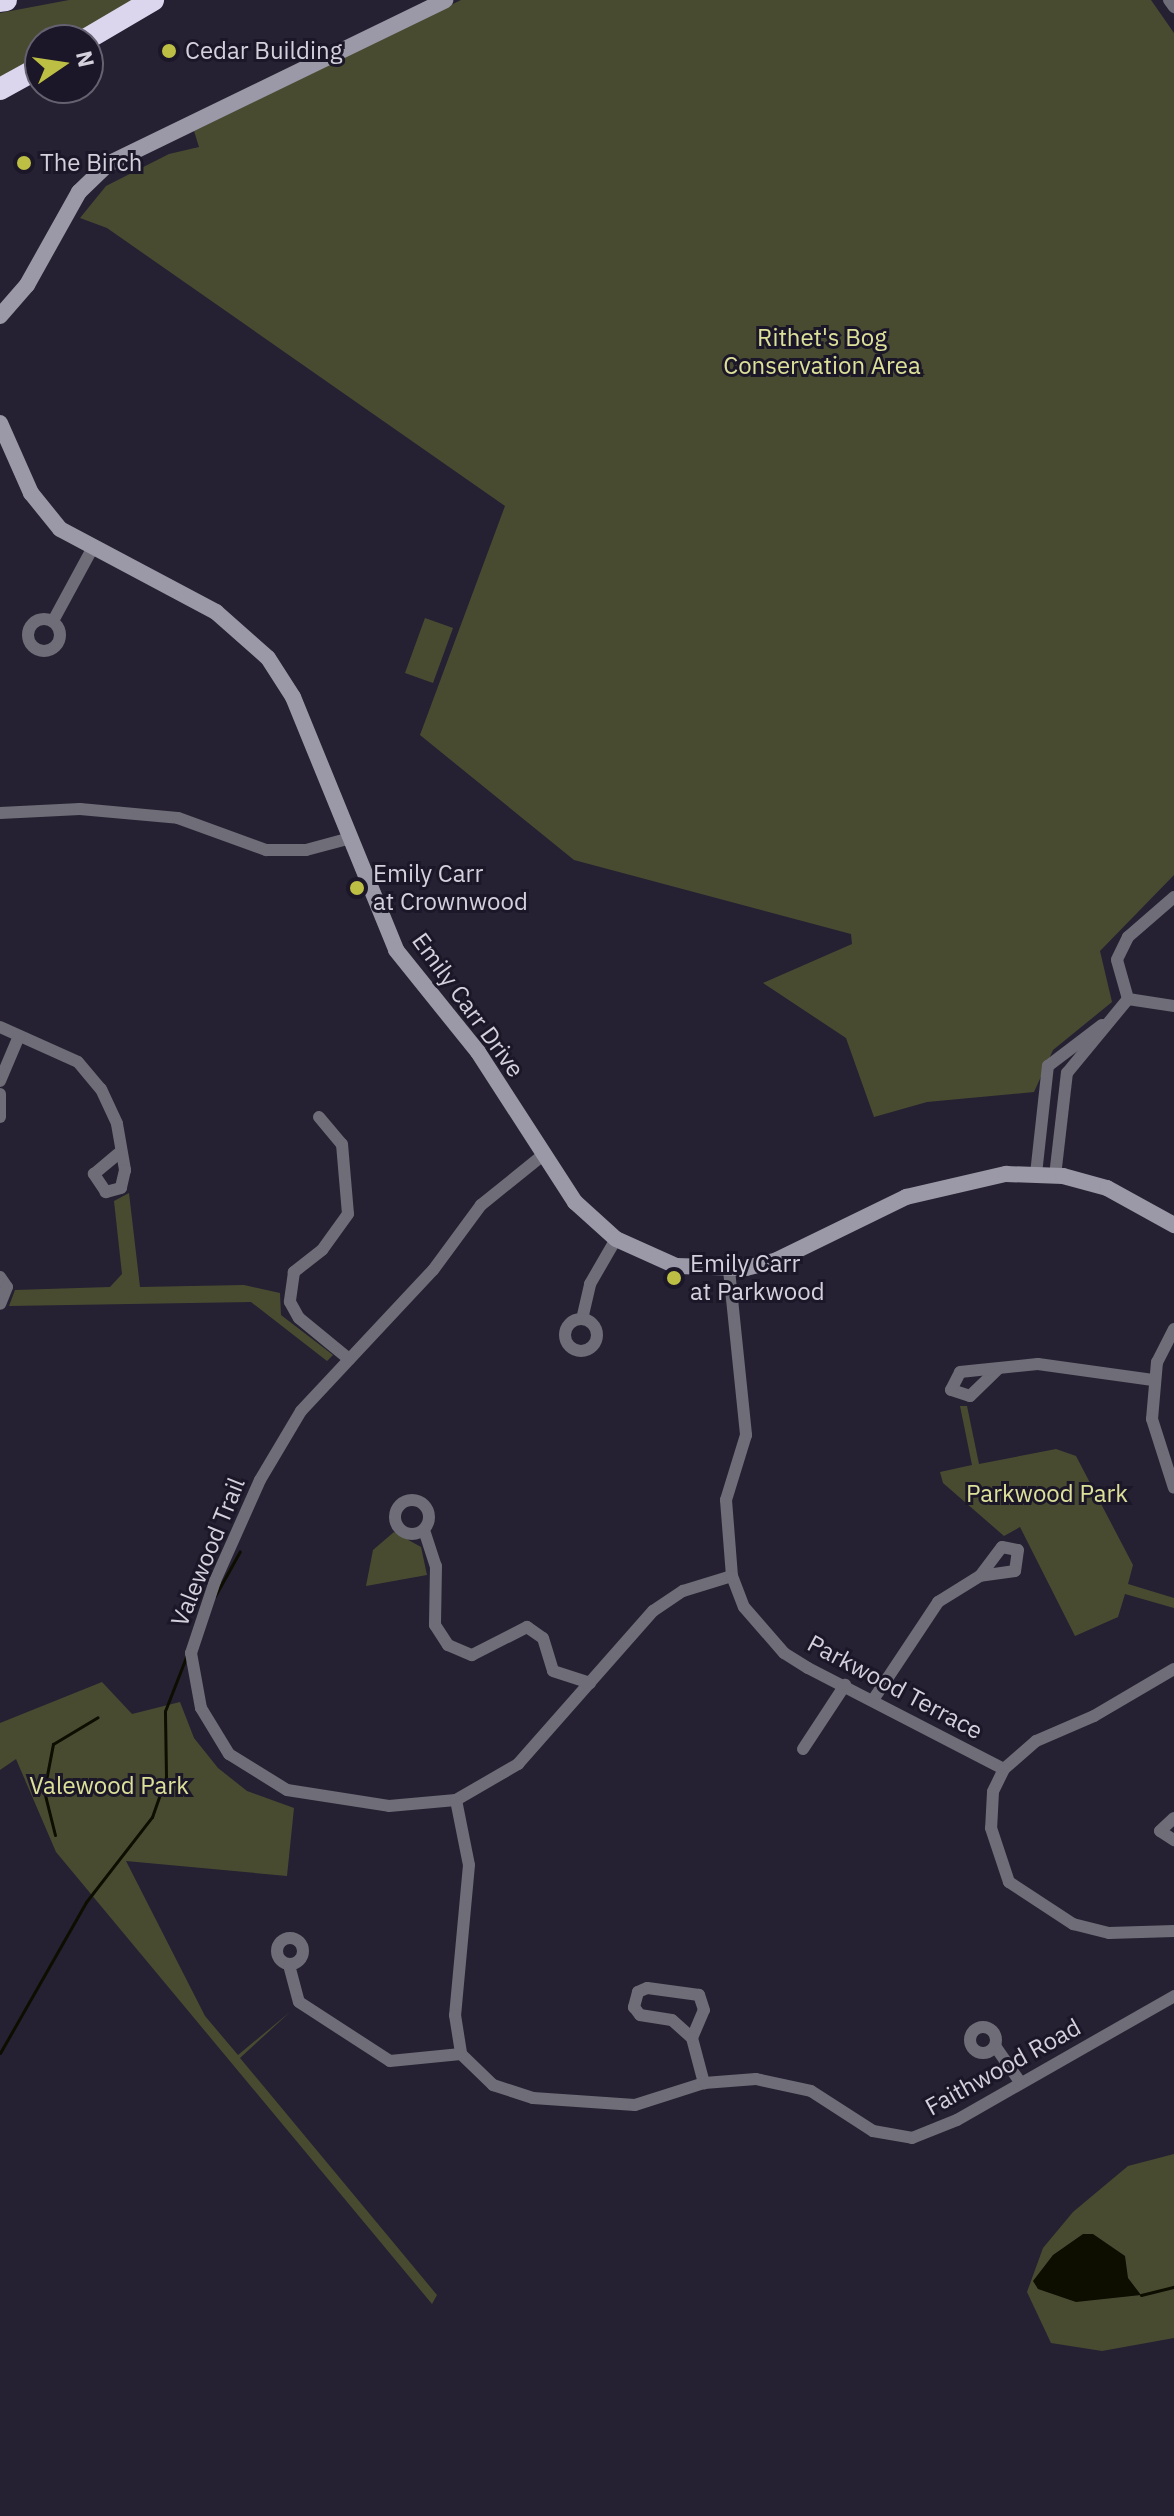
<!DOCTYPE html>
<style>
body{margin:0}
#map{position:relative;width:1174px;height:2516px;overflow:hidden;background:#252132;font-family:"IBM Plex Sans",sans-serif}
div>[style]{position:absolute}
.green>*{inset:0;background:#494b31}
.water>*{inset:0;background:#0d0d00}
.stream>*{height:3px;margin:-1.5px;padding:0 1.5px;transform-origin:1.5px;border-radius:1.5px;background:#0d0d00}
.street>*{height:12px;margin:-6px;padding:0 6px;transform-origin:6px;border-radius:6px;background:#6f6d77}
.street>.ring{margin:-6px;padding:0;box-sizing:content-box;background:none;border:12px solid #6f6d77;border-radius:50%}
.secondary>*{height:16px;margin:-8px;padding:0 8px;transform-origin:8px;border-radius:8px;background:#9b98a7}
.highway>*{height:22px;margin:-11px;padding:0 11px;transform-origin:11px;border-radius:11px;background:#dbd6ee}
.dots>*{width:22px;height:22px;translate:-50% -50%;box-sizing:border-box;border:4px solid #1b1728;border-radius:50%}
span{translate:-50% -50%;white-space:nowrap;text-align:center;line-height:1.15;-webkit-text-stroke:6px #1b1728;paint-order:stroke}
.poi-label{font-size:24px;color:#d4d1dd}
.left{translate:0 -50%;text-align:left}
.park-label{font-size:24px;color:#dde099}
.street-label{font-size:24px;color:#d4d1dd}
.north{position:absolute;left:24px;top:24px;width:80px;height:80px;box-sizing:border-box;background:#1b1728;border:2px solid #656170;border-radius:50%;rotate:77deg;font-size:22px;font-weight:700;line-height:32px;text-align:center;color:#d4d1dd}
.north::after{content:'';display:block;margin:auto;width:28px;height:36px;background:#bcbf43;clip-path:polygon(50% 0,100% 100%,50% 72%,0 100%)}
</style>
<div id="map">
<div class="green">
<div style="clip-path:polygon(69px 0,139px 0,70px 40px,40px 40px,40px 57px,0 79px,0 13px)"></div>
<div style="clip-path:polygon(461px 0,1151px 0,1174px 33px,1174px 875px,1100px 951px,1112px 1002px,1053px 1050px,1034px 1092px,927px 1102px,874px 1117px,846px 1038px,763px 983px,852px 944px,851px 934px,574px 860px,420px 735px,505px 506px,107px 228px,80px 218px,106px 186px,169px 154px,199px 147px,194px 131px)"></div>
<div style="clip-path:polygon(425px 618px,453px 628px,433px 683px,405px 673px)"></div>
<div style="clip-path:polygon(129px 1193px,140px 1287px,244px 1285px,280px 1293px,281px 1315px,333px 1355px,327px 1361px,251px 1302px,9px 1306px,15px 1290px,110px 1287px,122px 1274px,114px 1201px)"></div>
<div style="clip-path:polygon(960px 1406px,967px 1406px,979px 1464px,1056px 1449px,1076px 1456px,1133px 1565px,1128px 1584px,1174px 1598px,1174px 1608px,1125px 1594px,1118px 1617px,1075px 1636px,1020px 1527px,1004px 1536px,943px 1483px,940px 1472px,972px 1465px)"></div>
<div style="clip-path:polygon(394px 1532px,421px 1547px,427px 1575px,366px 1586px,373px 1550px)"></div>
<div style="clip-path:polygon(102px 1682px,132px 1714px,180px 1702px,194px 1738px,218px 1768px,247px 1791px,294px 1808px,287px 1876px,126px 1861px,205px 2016px,238px 2055px,290px 2012px,240px 2058px,437px 2295px,432px 2304px,56px 1852px,16px 1759px,0 1770px,0 1723px)"></div>
<div style="clip-path:polygon(1174px 2154px,1174px 2338px,1102px 2351px,1051px 2343px,1027px 2292px,1043px 2248px,1073px 2212px,1128px 2166px)"></div>
</div>
<div class="water">
<div style="clip-path:polygon(1083px 2234px,1093px 2234px,1125px 2256px,1128px 2278px,1141px 2295px,1076px 2302px,1038px 2289px,1033px 2281px,1053px 2255px)"></div>
</div>
<div class="stream">
<div style="left:215px;top:1596px;width:51px;rotate:-60.9deg"></div>
<div style="left:55px;top:1835px;width:45px;rotate:-104deg"></div>
<div style="left:44px;top:1791px;width:48px;rotate:-79.2deg"></div>
<div style="left:53px;top:1744px;width:52px;rotate:-31deg"></div>
<div style="left:0;top:2053px;width:174px;rotate:-60.3deg"></div>
<div style="left:86px;top:1902px;width:108px;rotate:-52.2deg"></div>
<div style="left:152px;top:1817px;width:42px;rotate:-70.7deg"></div>
<div style="left:166px;top:1777px;width:66px;rotate:-90.9deg"></div>
<div style="left:165px;top:1711px;width:58px;rotate:-68.7deg"></div>
<div style="left:1141px;top:2295px;width:34px;rotate:-14deg"></div>
</div>
<div class="street">
<div style="left:1169px;top:0;width:9px;rotate:54deg"></div>
<div class="ring" style="left:28px;top:619px;width:20px;height:20px"></div>
<div style="left:53px;top:621px;width:80px;rotate:-61.5deg"></div>
<div style="left:0;top:813px;width:80px;rotate:-2.9deg"></div>
<div style="left:80px;top:809px;width:98px;rotate:5.2deg"></div>
<div style="left:178px;top:818px;width:94px;rotate:20deg"></div>
<div style="left:266px;top:850px;width:40px"></div>
<div style="left:306px;top:850px;width:42px;rotate:-15deg"></div>
<div style="left:1174px;top:897px;width:61px;rotate:139deg"></div>
<div style="left:1128px;top:937px;width:25px;rotate:116deg"></div>
<div style="left:1117px;top:960px;width:41px;rotate:74.2deg"></div>
<div style="left:1128px;top:999px;width:47px;rotate:8.7deg"></div>
<div style="left:0;top:1027px;width:85px;rotate:24.2deg"></div>
<div style="left:78px;top:1062px;width:35px;rotate:50deg"></div>
<div style="left:101px;top:1089px;width:38px;rotate:65deg"></div>
<div style="left:117px;top:1124px;width:47px;rotate:80.1deg"></div>
<div style="left:125px;top:1170px;width:18px;rotate:103deg"></div>
<div style="left:121px;top:1188px;width:16px;rotate:165deg"></div>
<div style="left:106px;top:1192px;width:22px;rotate:-124deg"></div>
<div style="left:94px;top:1174px;width:31px;rotate:-40deg"></div>
<div style="left:0;top:1081px;width:49px;rotate:-67.1deg"></div>
<div style="left:0;top:1094px;width:23px;rotate:90deg"></div>
<div style="left:319px;top:1117px;width:35px;rotate:50deg"></div>
<div style="left:342px;top:1144px;width:70px;rotate:85.1deg"></div>
<div style="left:348px;top:1214px;width:44px;rotate:125.8deg"></div>
<div style="left:322px;top:1250px;width:36px;rotate:142deg"></div>
<div style="left:294px;top:1272px;width:30px;rotate:98deg"></div>
<div style="left:290px;top:1302px;width:18px;rotate:61deg"></div>
<div style="left:299px;top:1318px;width:65px;rotate:39.4deg"></div>
<div style="left:543px;top:1155px;width:80px;rotate:141.1deg"></div>
<div style="left:481px;top:1205px;width:81px;rotate:126.4deg"></div>
<div style="left:433px;top:1270px;width:193px;rotate:133.1deg"></div>
<div style="left:301px;top:1411px;width:80px;rotate:120.7deg"></div>
<div style="left:260px;top:1480px;width:111px;rotate:114deg"></div>
<div style="left:215px;top:1581px;width:76px;rotate:108.4deg"></div>
<div style="left:191px;top:1653px;width:56px;rotate:79.7deg"></div>
<div style="left:201px;top:1708px;width:54px;rotate:58.7deg"></div>
<div style="left:229px;top:1754px;width:68px;rotate:31.8deg"></div>
<div style="left:287px;top:1790px;width:103px;rotate:8.9deg"></div>
<div style="left:389px;top:1806px;width:67px;rotate:-5.1deg"></div>
<div style="left:456px;top:1800px;width:72px;rotate:-30.1deg"></div>
<div style="left:518px;top:1764px;width:204px;rotate:-48.6deg"></div>
<div style="left:653px;top:1611px;width:36px;rotate:-34deg"></div>
<div style="left:683px;top:1591px;width:51px;rotate:-17deg"></div>
<div style="left:1036px;top:1174px;width:109px;rotate:-83.7deg"></div>
<div style="left:1048px;top:1066px;width:68px;rotate:-37.2deg"></div>
<div style="left:1055px;top:1176px;width:104px;rotate:-83.4deg"></div>
<div style="left:1067px;top:1073px;width:96px;rotate:-50.5deg"></div>
<div style="left:729px;top:1270px;width:166px;rotate:84.1deg"></div>
<div style="left:746px;top:1435px;width:68px;rotate:107.1deg"></div>
<div style="left:726px;top:1500px;width:76px;rotate:85.5deg"></div>
<div style="left:732px;top:1576px;width:33px;rotate:69deg"></div>
<div style="left:744px;top:1607px;width:61px;rotate:49deg"></div>
<div style="left:784px;top:1653px;width:28px;rotate:32deg"></div>
<div style="left:808px;top:1668px;width:220px;rotate:27.3deg"></div>
<div style="left:0;top:1277px;width:12px;rotate:55deg"></div>
<div style="left:7px;top:1287px;width:18px;rotate:112deg"></div>
<div style="left:583px;top:1315px;width:32px;rotate:-77deg"></div>
<div style="left:590px;top:1284px;width:52px;rotate:-60deg"></div>
<div class="ring" style="left:565px;top:1319px;width:20px;height:20px"></div>
<div style="left:1174px;top:1329px;width:37px;rotate:117deg"></div>
<div style="left:1157px;top:1362px;width:57px;rotate:95deg"></div>
<div style="left:1152px;top:1419px;width:72px;rotate:72.3deg"></div>
<div style="left:998px;top:1369px;width:39px;rotate:136deg"></div>
<div style="left:970px;top:1396px;width:20px;rotate:-162deg"></div>
<div style="left:951px;top:1390px;width:20px;rotate:-63deg"></div>
<div style="left:960px;top:1372px;width:78px;rotate:-5.9deg"></div>
<div style="left:1038px;top:1364px;width:116px;rotate:7.9deg"></div>
<div class="ring" style="left:395px;top:1500px;width:22px;height:22px"></div>
<div style="left:424px;top:1530px;width:38px;rotate:72deg"></div>
<div style="left:436px;top:1566px;width:59px;rotate:91deg"></div>
<div style="left:435px;top:1625px;width:24px;rotate:57deg"></div>
<div style="left:448px;top:1645px;width:26px;rotate:23deg"></div>
<div style="left:472px;top:1655px;width:62px;rotate:-27deg"></div>
<div style="left:527px;top:1627px;width:19px;rotate:35deg"></div>
<div style="left:543px;top:1638px;width:34px;rotate:73deg"></div>
<div style="left:553px;top:1671px;width:39px;rotate:18deg"></div>
<div style="left:1174px;top:1669px;width:93px;rotate:149.6deg"></div>
<div style="left:1094px;top:1716px;width:63px;rotate:156.7deg"></div>
<div style="left:1036px;top:1741px;width:43px;rotate:138.8deg"></div>
<div style="left:1004px;top:1769px;width:25px;rotate:116deg"></div>
<div style="left:993px;top:1792px;width:36px;rotate:93deg"></div>
<div style="left:991px;top:1828px;width:57px;rotate:71.6deg"></div>
<div style="left:1009px;top:1882px;width:77px;rotate:33.3deg"></div>
<div style="left:1073px;top:1924px;width:37px;rotate:14deg"></div>
<div style="left:1109px;top:1933px;width:65px;rotate:-1.8deg"></div>
<div style="left:873px;top:1700px;width:118px;rotate:-56.4deg"></div>
<div style="left:938px;top:1602px;width:49px;rotate:-31.8deg"></div>
<div style="left:980px;top:1576px;width:36px;rotate:-53deg"></div>
<div style="left:1002px;top:1547px;width:16px;rotate:11deg"></div>
<div style="left:1018px;top:1550px;width:21px;rotate:98deg"></div>
<div style="left:1015px;top:1571px;width:35px;rotate:172deg"></div>
<div style="left:803px;top:1749px;width:77px;rotate:-56.7deg"></div>
<div style="left:456px;top:1800px;width:66px;rotate:78.7deg"></div>
<div style="left:469px;top:1865px;width:151px;rotate:95.3deg"></div>
<div style="left:455px;top:2015px;width:39px;rotate:81deg"></div>
<div style="left:461px;top:2054px;width:45px;rotate:44.1deg"></div>
<div style="left:493px;top:2085px;width:42px;rotate:18deg"></div>
<div style="left:533px;top:2098px;width:102px;rotate:3.9deg"></div>
<div style="left:635px;top:2105px;width:72px;rotate:-17.7deg"></div>
<div style="left:704px;top:2083px;width:52px;rotate:-4.4deg"></div>
<div style="left:756px;top:2079px;width:56px;rotate:12.3deg"></div>
<div style="left:811px;top:2091px;width:74px;rotate:32.8deg"></div>
<div style="left:873px;top:2131px;width:40px;rotate:10deg"></div>
<div style="left:912px;top:2138px;width:48px;rotate:-21.8deg"></div>
<div style="left:957px;top:2120px;width:250px;rotate:-29.7deg"></div>
<div style="left:1174px;top:1818px;width:19px;rotate:137deg"></div>
<div style="left:1160px;top:1831px;width:17px;rotate:33deg"></div>
<div class="ring" style="left:277px;top:1938px;width:14px;height:14px"></div>
<div style="left:289px;top:1965px;width:38px;rotate:75deg"></div>
<div style="left:299px;top:2002px;width:108px;rotate:33deg"></div>
<div style="left:390px;top:2061px;width:71px;rotate:-5.6deg"></div>
<div class="ring" style="left:970px;top:2027px;width:14px;height:14px"></div>
<div style="left:692px;top:2038px;width:30px;rotate:-67deg"></div>
<div style="left:704px;top:2010px;width:16px;rotate:-108deg"></div>
<div style="left:699px;top:1995px;width:52px;rotate:-172.3deg"></div>
<div style="left:647px;top:1988px;width:10px;rotate:156deg"></div>
<div style="left:638px;top:1992px;width:16px;rotate:105deg"></div>
<div style="left:634px;top:2007px;width:10px;rotate:53deg"></div>
<div style="left:640px;top:2015px;width:32px;rotate:9deg"></div>
<div style="left:672px;top:2020px;width:27px;rotate:42deg"></div>
<div style="left:692px;top:2038px;width:47px;rotate:75.1deg"></div>
<div style="left:995px;top:2046px;width:44px;rotate:55.2deg"></div>
</div>
<div class="secondary">
<div style="left:0;top:316px;width:41px;rotate:-48.9deg"></div>
<div style="left:27px;top:285px;width:107px;rotate:-60.8deg"></div>
<div style="left:79px;top:192px;width:40px;rotate:-44deg"></div>
<div style="left:108px;top:164px;width:375px;rotate:-25.9deg"></div>
<div style="left:0;top:423px;width:77px;rotate:66.1deg"></div>
<div style="left:31px;top:493px;width:46px;rotate:51.1deg"></div>
<div style="left:60px;top:529px;width:177px;rotate:28deg"></div>
<div style="left:216px;top:612px;width:69px;rotate:41.5deg"></div>
<div style="left:268px;top:658px;width:46px;rotate:57.3deg"></div>
<div style="left:293px;top:697px;width:273px;rotate:67.8deg"></div>
<div style="left:396px;top:950px;width:131px;rotate:51.2deg"></div>
<div style="left:478px;top:1052px;width:179px;rotate:57.1deg"></div>
<div style="left:575px;top:1202px;width:55px;rotate:42.1deg"></div>
<div style="left:616px;top:1239px;width:66px;rotate:24.2deg"></div>
<div style="left:676px;top:1266px;width:70px;rotate:1.6deg"></div>
<div style="left:746px;top:1268px;width:32px;rotate:-14deg"></div>
<div style="left:777px;top:1260px;width:144px;rotate:-26deg"></div>
<div style="left:906px;top:1197px;width:103px;rotate:-13deg"></div>
<div style="left:1006px;top:1174px;width:57px;rotate:2deg"></div>
<div style="left:1063px;top:1176px;width:46px;rotate:15.3deg"></div>
<div style="left:1107px;top:1188px;width:77px;rotate:28.9deg"></div>
</div>
<div class="highway">
<div style="left:0;top:1px;width:6px;rotate:-9deg"></div>
<div style="left:85px;top:40px;width:79px;rotate:-30.5deg"></div>
<div style="left:0;top:89px;width:46px;rotate:-28.8deg"></div>
</div>
<div class="dots">
<div style="left:169px;top:51px;background:#bcbf43"></div>
<div style="left:24px;top:163px;background:#bcbf43"></div>
<div style="left:357px;top:888px;background:#bcbf43"></div>
<div style="left:674px;top:1278px;background:#bcbf43"></div>
</div>
<div class="poi-label">
<span class="left" style="left:185px;top:51px">Cedar Building</span>
<span class="left" style="left:40px;top:163px">The Birch</span>
<span class="left" style="left:373px;top:888px">Emily Carr<br>at Crownwood</span>
<span class="left" style="left:690px;top:1278px">Emily Carr<br>at Parkwood</span>
</div>
<div class="park-label">
<span style="left:822px;top:352px">Rithet's Bog<br>Conservation Area</span>
<span style="left:1047px;top:1494px">Parkwood Park</span>
<span style="left:109px;top:1786px">Valewood Park</span>
</div>
<div class="street-label">
<span style="left:468px;top:1005px;rotate:54deg">Emily Carr Drive</span>
<span style="left:208px;top:1552px;rotate:-68deg">Valewood Trail</span>
<span style="left:895px;top:1687px;rotate:28deg">Parkwood Terrace</span>
<span style="left:1003px;top:2067px;rotate:-29deg">Faithwood Road</span>
</div>
<div class="north">N</div>
</div>
